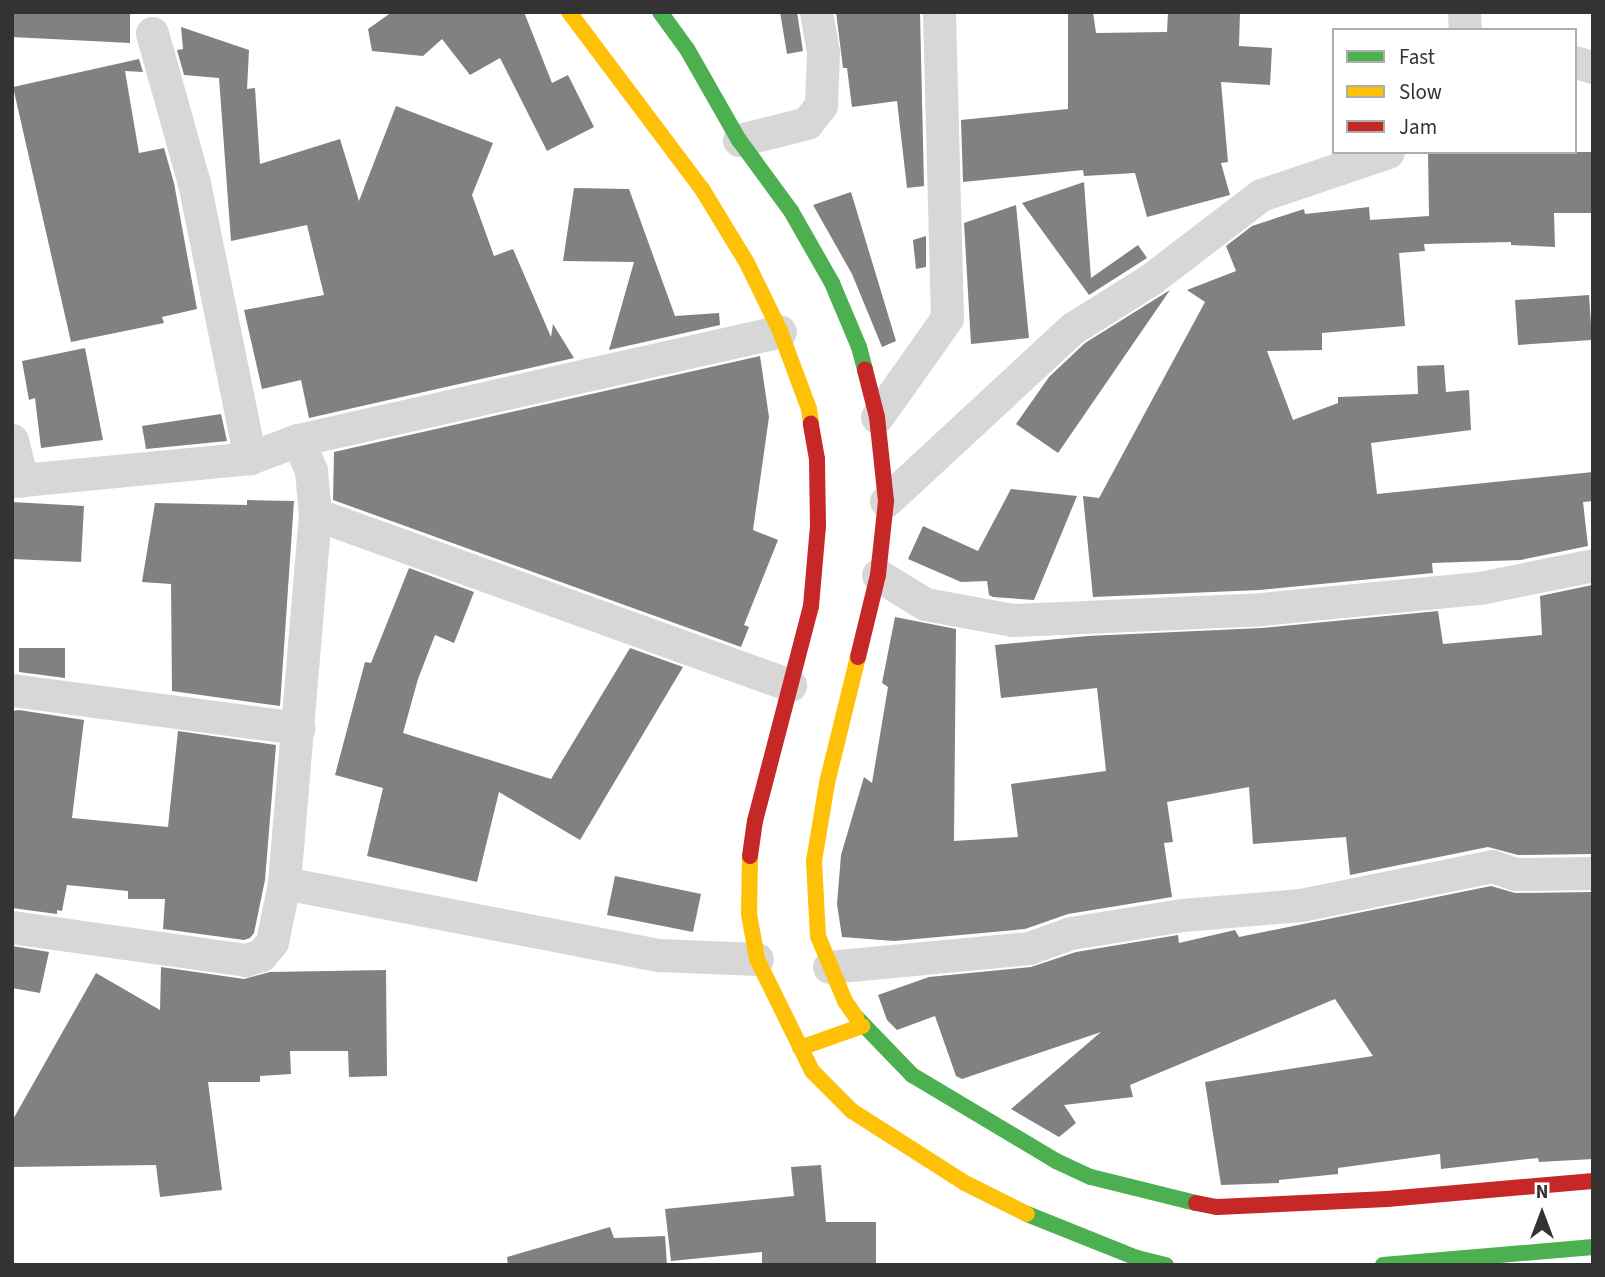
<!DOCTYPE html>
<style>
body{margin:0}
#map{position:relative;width:1605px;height:1277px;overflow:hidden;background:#fff;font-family:"Source Sans 3",sans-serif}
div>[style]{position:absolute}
.building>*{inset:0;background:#818181}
.street>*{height:33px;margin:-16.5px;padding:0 16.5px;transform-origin:16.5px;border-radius:16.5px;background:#d7d7d7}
.fast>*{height:16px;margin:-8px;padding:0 8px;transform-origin:8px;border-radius:8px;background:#4caf50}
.slow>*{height:16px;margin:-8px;padding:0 8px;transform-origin:8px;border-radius:8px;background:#ffc107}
.jam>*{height:16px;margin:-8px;padding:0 8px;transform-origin:8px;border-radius:8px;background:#c62828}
span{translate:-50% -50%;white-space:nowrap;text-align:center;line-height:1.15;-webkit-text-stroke:7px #fff;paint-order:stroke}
.frame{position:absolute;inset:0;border:14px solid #333;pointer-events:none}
.legend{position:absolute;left:1332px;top:28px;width:245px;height:126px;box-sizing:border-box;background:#fff;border:2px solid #adadad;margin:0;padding:9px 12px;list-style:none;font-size:21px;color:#333}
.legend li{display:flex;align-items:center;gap:14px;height:35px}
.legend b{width:35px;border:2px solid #adadad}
.north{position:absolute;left:1507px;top:1179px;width:70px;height:70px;-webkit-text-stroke:5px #fff;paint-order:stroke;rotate:0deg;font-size:19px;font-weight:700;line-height:28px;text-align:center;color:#333}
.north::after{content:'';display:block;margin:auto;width:24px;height:32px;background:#333;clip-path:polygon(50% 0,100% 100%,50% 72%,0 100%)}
</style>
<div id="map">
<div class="building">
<div style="clip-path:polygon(12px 12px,130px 13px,130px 43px,12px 37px)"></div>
<div style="clip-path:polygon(392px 12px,524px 12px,552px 83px,568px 75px,594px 127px,547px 151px,500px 58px,470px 75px,442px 39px,423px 56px,372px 51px,368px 29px)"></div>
<div style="clip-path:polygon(780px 12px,797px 12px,803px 51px,787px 54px)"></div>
<div style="clip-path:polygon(836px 12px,920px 12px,924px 186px,907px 188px,897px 101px,852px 107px,847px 68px,843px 68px)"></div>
<div style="clip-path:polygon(1068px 12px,1093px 12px,1096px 33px,1167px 32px,1168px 12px,1240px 12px,1239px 46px,1272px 48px,1270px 85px,1221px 82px,1228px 162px,1221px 163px,1230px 195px,1147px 217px,1135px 173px,1084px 176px,1083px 170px,963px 182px,961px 120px,1068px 109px)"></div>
<div style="clip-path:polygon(181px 27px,249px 50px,247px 89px,255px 88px,260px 164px,340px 139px,359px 201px,396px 106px,493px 143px,472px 195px,494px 256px,513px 249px,551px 337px,553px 324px,574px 358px,309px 418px,301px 380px,262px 389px,244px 310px,324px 295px,307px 225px,231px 241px,219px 78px,184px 75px,177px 50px,183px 49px)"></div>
<div style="clip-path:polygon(139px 59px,143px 72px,125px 71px,139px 153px,164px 148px,174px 183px,197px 309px,162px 317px,164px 323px,71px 342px,13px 87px)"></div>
<div style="clip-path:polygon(1428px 152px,1593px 152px,1593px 213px,1554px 213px,1555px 247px,1511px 245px,1511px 242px,1424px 244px,1425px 251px,1399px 253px,1405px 326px,1322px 333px,1322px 350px,1267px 351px,1293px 420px,1338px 403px,1338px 397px,1418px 394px,1417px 366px,1444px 365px,1446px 392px,1469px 390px,1471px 430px,1371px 443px,1377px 494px,1593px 472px,1593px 501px,1583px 502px,1588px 546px,1521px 560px,1432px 563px,1433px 573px,1260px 590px,1093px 597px,1083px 496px,1099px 498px,1205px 302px,1187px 290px,1236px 271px,1226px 246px,1252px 226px,1304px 209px,1305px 214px,1369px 207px,1370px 220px,1429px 216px)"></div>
<div style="clip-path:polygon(1084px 182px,1091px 278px,1138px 245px,1147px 258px,1089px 295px,1022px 203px)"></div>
<div style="clip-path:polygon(574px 188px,629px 189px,675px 316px,719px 313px,720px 325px,609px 350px,634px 262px,563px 261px)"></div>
<div style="clip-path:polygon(851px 192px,896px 341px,882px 347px,852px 274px,813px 205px)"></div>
<div style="clip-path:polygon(1016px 205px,1029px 338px,971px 344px,964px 223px)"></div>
<div style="clip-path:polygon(926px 236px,926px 267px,916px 269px,913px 240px)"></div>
<div style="clip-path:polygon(1170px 290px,1058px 453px,1016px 424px,1049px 377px,1085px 343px)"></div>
<div style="clip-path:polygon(1589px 295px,1592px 340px,1518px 345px,1515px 300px)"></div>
<div style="clip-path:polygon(85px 348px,103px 440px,41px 448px,35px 398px,29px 400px,22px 361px)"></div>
<div style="clip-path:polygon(760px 356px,769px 417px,753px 530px,778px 540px,744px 625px,749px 627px,741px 647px,333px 500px,334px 452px)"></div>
<div style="clip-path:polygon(221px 414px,227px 441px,146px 449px,142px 426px)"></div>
<div style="clip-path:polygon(1011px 489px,1077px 496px,1034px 600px,993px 597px,989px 595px,987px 581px,961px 582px,908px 559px,923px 526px,978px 551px)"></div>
<div style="clip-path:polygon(247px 500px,294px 501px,280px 706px,172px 691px,171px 584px,142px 582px,155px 503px,247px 505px)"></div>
<div style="clip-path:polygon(12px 502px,84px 506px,81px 562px,12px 559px)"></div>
<div style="clip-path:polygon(409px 568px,474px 592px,454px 643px,435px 635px,418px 679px,403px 733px,551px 779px,630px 648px,683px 667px,580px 840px,499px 792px,477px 882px,367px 856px,383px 788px,335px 775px,365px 662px,371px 663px)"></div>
<div style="clip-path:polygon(1592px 585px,1593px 854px,1518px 855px,1488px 847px,1350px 875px,1346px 837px,1253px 844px,1249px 787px,1167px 802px,1173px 842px,1164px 843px,1172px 897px,1068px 914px,1025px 929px,894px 941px,842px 937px,837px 904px,841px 855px,864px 777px,872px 783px,888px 687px,882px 683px,895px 617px,956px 629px,954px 841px,1018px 837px,1011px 784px,1106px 771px,1097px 688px,1001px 698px,995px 645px,1088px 636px,1262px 628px,1438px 611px,1443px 644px,1542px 635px,1540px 596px)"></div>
<div style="clip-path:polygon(19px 648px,65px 648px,65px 678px,19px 672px)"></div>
<div style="clip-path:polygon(19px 710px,84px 720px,72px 818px,168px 827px,178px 731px,276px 745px,265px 880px,254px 933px,250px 938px,244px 940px,163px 929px,165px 899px,128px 899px,128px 891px,67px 885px,62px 911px,57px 910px,57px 914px,12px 908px,12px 711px)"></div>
<div style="clip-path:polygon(615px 876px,701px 894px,693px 932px,607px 915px)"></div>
<div style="clip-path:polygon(1491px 886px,1515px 893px,1593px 892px,1593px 1159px,1539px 1162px,1538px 1158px,1441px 1169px,1440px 1154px,1338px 1168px,1338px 1174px,1279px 1180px,1279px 1183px,1221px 1185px,1205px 1082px,1373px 1056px,1335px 999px,1130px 1085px,1133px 1097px,1064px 1105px,1076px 1123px,1059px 1137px,1011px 1109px,1101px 1032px,962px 1079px,956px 1076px,935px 1016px,897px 1030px,887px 1020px,878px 995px,929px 977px,1031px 967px,1076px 952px,1178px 935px,1179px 943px,1235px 930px,1239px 937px)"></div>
<div style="clip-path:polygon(12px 946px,49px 952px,40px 993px,12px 988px)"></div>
<div style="clip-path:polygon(161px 967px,244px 979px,270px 972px,386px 970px,387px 1076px,349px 1077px,348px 1051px,290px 1051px,291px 1074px,260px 1076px,260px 1082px,208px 1082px,222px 1190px,160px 1197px,156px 1165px,12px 1167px,12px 1121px,96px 973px,160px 1010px)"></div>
<div style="clip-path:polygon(821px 1165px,826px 1222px,876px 1222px,876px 1265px,762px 1265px,762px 1252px,671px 1261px,665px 1209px,794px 1196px,791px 1167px)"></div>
<div style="clip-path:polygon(610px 1227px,614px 1238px,665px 1236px,667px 1265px,508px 1265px,507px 1257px)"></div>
</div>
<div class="street">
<div style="left:1464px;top:12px;width:18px;rotate:87deg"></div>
<div style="left:152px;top:33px;width:156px;rotate:74.4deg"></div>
<div style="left:194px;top:183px;width:281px;rotate:78.5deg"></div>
<div style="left:1575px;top:62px;width:19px;rotate:16deg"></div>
<div style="left:739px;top:140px;width:70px;rotate:-14deg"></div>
<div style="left:807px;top:123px;width:23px;rotate:-52deg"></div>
<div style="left:821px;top:105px;width:53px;rotate:-87.8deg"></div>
<div style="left:823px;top:52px;width:41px;rotate:-99.9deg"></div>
<div style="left:877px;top:417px;width:121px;rotate:-54.7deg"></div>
<div style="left:947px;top:318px;width:306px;rotate:-91.5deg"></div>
<div style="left:12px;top:440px;width:42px;rotate:76.3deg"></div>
<div style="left:298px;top:440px;width:494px;rotate:-12.7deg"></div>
<div style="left:12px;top:481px;width:239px;rotate:-5.5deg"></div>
<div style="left:250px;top:458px;width:51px;rotate:-20.6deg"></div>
<div style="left:298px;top:440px;width:34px;rotate:67deg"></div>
<div style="left:311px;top:471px;width:43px;rotate:84.7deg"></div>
<div style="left:315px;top:514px;width:370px;rotate:94.8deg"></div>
<div style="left:284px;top:883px;width:60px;rotate:101.5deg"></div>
<div style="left:272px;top:942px;width:17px;rotate:130deg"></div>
<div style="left:261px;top:955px;width:16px;rotate:162deg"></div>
<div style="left:246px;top:960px;width:236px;rotate:-172deg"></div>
<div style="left:886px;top:501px;width:255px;rotate:-42.8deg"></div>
<div style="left:1073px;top:328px;width:92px;rotate:-32.1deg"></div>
<div style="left:1151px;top:279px;width:138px;rotate:-37.4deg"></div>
<div style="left:1261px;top:195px;width:134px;rotate:-18.7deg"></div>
<div style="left:315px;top:514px;width:505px;rotate:19.8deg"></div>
<div style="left:878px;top:575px;width:55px;rotate:31.7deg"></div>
<div style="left:925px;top:604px;width:89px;rotate:10.3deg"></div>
<div style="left:1013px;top:620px;width:248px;rotate:-2.5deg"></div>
<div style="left:1261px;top:609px;width:220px;rotate:-5.5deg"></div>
<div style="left:1480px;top:588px;width:115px;rotate:-11.5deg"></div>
<div style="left:12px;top:690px;width:289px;rotate:7.6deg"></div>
<div style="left:284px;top:883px;width:382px;rotate:10.9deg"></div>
<div style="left:659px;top:955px;width:98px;rotate:2.3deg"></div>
<div style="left:829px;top:967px;width:201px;rotate:-5.4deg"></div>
<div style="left:1029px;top:948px;width:45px;rotate:-19.7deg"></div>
<div style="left:1071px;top:933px;width:112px;rotate:-9.2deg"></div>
<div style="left:1182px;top:915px;width:119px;rotate:-4.8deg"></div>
<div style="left:1301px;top:905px;width:195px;rotate:-11.5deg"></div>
<div style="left:1492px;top:866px;width:24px;rotate:19deg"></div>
<div style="left:1515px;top:874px;width:78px;rotate:-0.7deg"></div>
</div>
<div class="fast">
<div style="left:660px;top:12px;width:46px;rotate:53.9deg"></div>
<div style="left:687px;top:49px;width:105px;rotate:60.3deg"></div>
<div style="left:739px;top:140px;width:88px;rotate:53.8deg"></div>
<div style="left:791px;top:211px;width:83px;rotate:60.3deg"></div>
<div style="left:832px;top:283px;width:69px;rotate:67.1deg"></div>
<div style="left:859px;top:347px;width:24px;rotate:75deg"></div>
<div style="left:856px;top:1017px;width:81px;rotate:46deg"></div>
<div style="left:912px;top:1075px;width:168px;rotate:30.8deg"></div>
<div style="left:1056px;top:1161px;width:38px;rotate:25deg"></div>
<div style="left:1091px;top:1177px;width:108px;rotate:13.9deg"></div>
<div style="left:1027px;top:1214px;width:118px;rotate:21.8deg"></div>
<div style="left:1137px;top:1258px;width:30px;rotate:14deg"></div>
<div style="left:1383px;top:1265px;width:211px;rotate:-4.9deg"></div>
</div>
<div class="slow">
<div style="left:569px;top:12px;width:221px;rotate:53.1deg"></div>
<div style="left:702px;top:189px;width:87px;rotate:58.7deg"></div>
<div style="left:747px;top:263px;width:76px;rotate:64.1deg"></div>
<div style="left:780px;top:331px;width:83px;rotate:69.6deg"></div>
<div style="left:809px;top:409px;width:15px;rotate:82deg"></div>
<div style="left:750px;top:856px;width:58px;rotate:91deg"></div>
<div style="left:749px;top:914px;width:46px;rotate:79.9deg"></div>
<div style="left:757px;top:959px;width:125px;rotate:63.8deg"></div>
<div style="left:812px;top:1071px;width:57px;rotate:45deg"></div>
<div style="left:852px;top:1111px;width:134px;rotate:32.5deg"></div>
<div style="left:965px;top:1183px;width:69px;rotate:26.6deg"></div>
<div style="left:856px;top:1017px;width:19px;rotate:-125deg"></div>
<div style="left:845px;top:1001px;width:70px;rotate:-112.6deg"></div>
<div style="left:818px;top:936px;width:75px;rotate:-93.1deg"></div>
<div style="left:814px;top:861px;width:79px;rotate:-80.5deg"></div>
<div style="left:827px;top:783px;width:130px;rotate:-76.2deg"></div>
<div style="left:800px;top:1048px;width:66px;rotate:-19.5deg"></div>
</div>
<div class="jam">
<div style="left:858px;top:657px;width:84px;rotate:-76.3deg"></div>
<div style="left:878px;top:575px;width:74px;rotate:-83.8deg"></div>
<div style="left:886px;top:501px;width:84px;rotate:-96.1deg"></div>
<div style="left:877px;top:417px;width:49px;rotate:-104.3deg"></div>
<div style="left:750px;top:856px;width:35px;rotate:-82deg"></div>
<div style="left:755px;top:821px;width:222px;rotate:-75.4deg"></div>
<div style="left:811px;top:606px;width:80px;rotate:-85deg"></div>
<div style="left:818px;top:526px;width:67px;rotate:-90.9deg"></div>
<div style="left:817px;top:459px;width:36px;rotate:-100deg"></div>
<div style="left:1196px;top:1203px;width:21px;rotate:11deg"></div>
<div style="left:1217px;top:1207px;width:170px;rotate:-2.7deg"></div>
<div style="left:1387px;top:1199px;width:207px;rotate:-5deg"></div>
</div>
<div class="frame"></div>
<ul class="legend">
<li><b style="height:9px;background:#4caf50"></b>Fast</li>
<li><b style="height:9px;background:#ffc107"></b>Slow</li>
<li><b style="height:9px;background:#c62828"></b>Jam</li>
</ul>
<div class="north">N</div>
</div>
